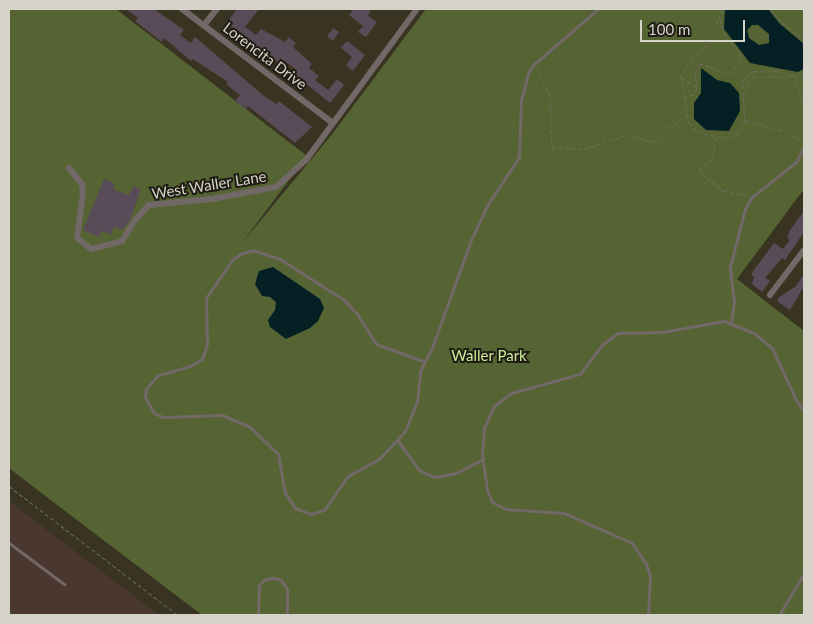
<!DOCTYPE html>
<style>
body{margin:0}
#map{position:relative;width:813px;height:624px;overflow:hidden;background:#393422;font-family:Lato,sans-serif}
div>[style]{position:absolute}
.industrial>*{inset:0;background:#4a3730}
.green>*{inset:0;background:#556432}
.water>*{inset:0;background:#042024}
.building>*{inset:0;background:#5a4b59}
.path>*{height:1px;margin-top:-0.5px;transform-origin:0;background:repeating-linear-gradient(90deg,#6f6b5b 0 4px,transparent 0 6.5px)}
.lane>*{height:3px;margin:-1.5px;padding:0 1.5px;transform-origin:1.5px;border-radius:1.5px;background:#736868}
.street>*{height:6px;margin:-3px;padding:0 3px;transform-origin:3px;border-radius:3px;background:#736868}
span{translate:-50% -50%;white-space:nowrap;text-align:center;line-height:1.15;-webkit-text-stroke:4px #1e1c14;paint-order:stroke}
.street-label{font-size:15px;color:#d6d3c8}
.park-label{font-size:15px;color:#d0ec96}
.frame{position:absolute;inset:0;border:10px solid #d6d3c8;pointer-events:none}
.scale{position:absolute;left:640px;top:20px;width:105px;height:22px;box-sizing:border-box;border:2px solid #d6d3c8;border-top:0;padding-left:6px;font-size:15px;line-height:18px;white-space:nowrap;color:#d6d3c8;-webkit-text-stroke:4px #1e1c14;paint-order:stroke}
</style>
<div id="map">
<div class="industrial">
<div style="clip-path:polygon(9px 501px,85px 559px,159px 615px,9px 615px)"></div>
</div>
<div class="green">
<div style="clip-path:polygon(9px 9px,116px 9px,307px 156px,242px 243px,333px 133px,426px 9px,804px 9px,804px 189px,737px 279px,804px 331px,804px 615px,202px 615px,48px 498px,9px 468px)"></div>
</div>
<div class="water">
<div style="clip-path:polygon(evenodd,725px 9px,768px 9px,780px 24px,804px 44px,804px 69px,798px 72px,750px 63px,724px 29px,725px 9px,752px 25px,758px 25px,769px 34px,769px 43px,759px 45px,749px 38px,747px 30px,752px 25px)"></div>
<div style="clip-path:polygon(701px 68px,717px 80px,730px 83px,739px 93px,740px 111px,729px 131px,706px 130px,694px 119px,694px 103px,701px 93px)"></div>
<div style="clip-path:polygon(273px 267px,320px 299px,324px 308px,318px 321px,310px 328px,286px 339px,270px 327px,268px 320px,275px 310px,276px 302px,270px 297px,262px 296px,255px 284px,259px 271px)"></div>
</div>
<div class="building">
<div style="clip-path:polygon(126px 9px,154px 9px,184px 30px,180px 35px,191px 43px,195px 37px,265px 97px,277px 104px,279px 101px,312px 127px,295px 143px,248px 106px,246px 109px,235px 101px,240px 95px,226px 84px,228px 82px,193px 59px,191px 61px,164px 38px,162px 42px,135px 21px,138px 18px)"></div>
<div style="clip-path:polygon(237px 9px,259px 9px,245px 27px,256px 35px,261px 29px,285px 42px,289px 37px,296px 43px,293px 47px,312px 64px,309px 68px,319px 76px,315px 80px,328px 90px,337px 79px,344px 85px,330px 103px,294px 74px,297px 70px,283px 60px,280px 64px,231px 26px,233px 24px,229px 20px)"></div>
<div style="clip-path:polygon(354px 9px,367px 9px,371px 11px,368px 16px,377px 22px,366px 37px,358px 32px,363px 26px,349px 15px)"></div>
<div style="clip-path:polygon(333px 28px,339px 32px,333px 41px,327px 36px)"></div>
<div style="clip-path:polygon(347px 41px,365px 55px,353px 71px,346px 65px,352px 57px,341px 48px)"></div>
<div style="clip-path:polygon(104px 179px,115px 184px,113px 189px,129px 195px,133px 186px,141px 189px,130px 220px,122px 230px,114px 227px,111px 235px,102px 231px,99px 237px,83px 230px)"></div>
<div style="clip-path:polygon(804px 211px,804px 232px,785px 260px,782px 258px,765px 278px,770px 281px,762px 292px,752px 284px,754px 277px,751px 274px,774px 243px,783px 249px,790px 240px,787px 238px,790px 230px)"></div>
<div style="clip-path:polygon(804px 274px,804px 286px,790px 310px,778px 302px,778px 298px,796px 286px)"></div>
</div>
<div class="path">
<div style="left:723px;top:9px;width:39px;rotate:113deg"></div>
<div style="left:708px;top:45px;width:21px;rotate:141deg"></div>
<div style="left:692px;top:58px;width:21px;rotate:121deg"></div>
<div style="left:681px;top:76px;width:48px;rotate:80.3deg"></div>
<div style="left:689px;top:123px;width:13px;rotate:45deg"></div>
<div style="left:698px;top:132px;width:26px;rotate:13deg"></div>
<div style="left:723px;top:138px;width:16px;rotate:-15deg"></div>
<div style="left:738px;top:134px;width:15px;rotate:-62deg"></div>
<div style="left:745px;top:121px;width:40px;rotate:-94.3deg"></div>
<div style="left:742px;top:81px;width:16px;rotate:-40deg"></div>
<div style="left:754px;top:71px;width:23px;rotate:-2deg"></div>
<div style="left:777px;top:70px;width:15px;rotate:20deg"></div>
<div style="left:791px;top:75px;width:13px;rotate:-13deg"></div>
<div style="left:771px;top:9px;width:12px;rotate:55deg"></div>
<div style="left:778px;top:19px;width:33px;rotate:39deg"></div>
<div style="left:538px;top:69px;width:30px;rotate:67deg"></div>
<div style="left:550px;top:97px;width:50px;rotate:87.7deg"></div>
<div style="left:552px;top:147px;width:32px;rotate:4deg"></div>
<div style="left:584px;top:149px;width:44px;rotate:-18.4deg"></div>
<div style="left:626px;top:135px;width:32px;rotate:13deg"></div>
<div style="left:657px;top:142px;width:18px;rotate:-52deg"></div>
<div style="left:668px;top:128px;width:22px;rotate:-32deg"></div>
<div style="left:682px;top:77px;width:19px;rotate:36deg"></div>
<div style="left:697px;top:88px;width:7px;rotate:117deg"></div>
<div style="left:694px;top:94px;width:10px;rotate:156deg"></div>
<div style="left:795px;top:78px;width:29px;rotate:72deg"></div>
<div style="left:697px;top:88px;width:14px;rotate:-98deg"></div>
<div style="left:695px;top:74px;width:12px;rotate:-70deg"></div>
<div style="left:699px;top:63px;width:32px;rotate:20deg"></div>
<div style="left:729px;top:74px;width:14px;rotate:-45deg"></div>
<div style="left:739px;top:64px;width:9px;rotate:-77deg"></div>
<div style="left:741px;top:55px;width:25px;rotate:-130deg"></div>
<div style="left:725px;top:36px;width:19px;rotate:-106deg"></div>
<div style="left:745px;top:97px;width:14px;rotate:-78deg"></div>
<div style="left:748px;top:83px;width:8px;rotate:-45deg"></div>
<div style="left:754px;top:77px;width:43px;rotate:-1.3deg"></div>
<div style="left:746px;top:121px;width:34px;rotate:14deg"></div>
<div style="left:779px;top:129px;width:27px;rotate:28deg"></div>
<div style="left:716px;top:138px;width:20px;rotate:99deg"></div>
<div style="left:713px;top:158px;width:17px;rotate:140deg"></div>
<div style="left:700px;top:169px;width:5px;rotate:68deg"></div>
<div style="left:702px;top:174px;width:28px;rotate:38deg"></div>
<div style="left:724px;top:191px;width:23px;rotate:10deg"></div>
<div style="left:9px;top:486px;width:213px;rotate:37.4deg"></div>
</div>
<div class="lane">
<div style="left:731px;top:323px;width:21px;rotate:-82deg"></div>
<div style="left:734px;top:302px;width:35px;rotate:-97deg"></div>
<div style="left:730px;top:267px;width:60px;rotate:-75.5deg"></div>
<div style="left:745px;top:209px;width:13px;rotate:-61deg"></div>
<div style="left:751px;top:198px;width:58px;rotate:-38.7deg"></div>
<div style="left:796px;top:162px;width:17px;rotate:-62deg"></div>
<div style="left:423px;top:361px;width:50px;rotate:-160.1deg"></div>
<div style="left:376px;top:344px;width:36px;rotate:-122deg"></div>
<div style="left:357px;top:314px;width:19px;rotate:-133deg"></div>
<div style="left:344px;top:300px;width:76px;rotate:-147.4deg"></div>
<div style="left:280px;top:259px;width:28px;rotate:-162deg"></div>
<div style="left:253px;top:250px;width:14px;rotate:163deg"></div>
<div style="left:240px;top:254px;width:10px;rotate:143deg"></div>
<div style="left:232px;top:260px;width:46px;rotate:124.4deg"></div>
<div style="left:206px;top:298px;width:46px;rotate:88.8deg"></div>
<div style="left:207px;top:344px;width:16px;rotate:108deg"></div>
<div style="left:202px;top:359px;width:14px;rotate:150deg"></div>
<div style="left:190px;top:366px;width:33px;rotate:164deg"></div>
<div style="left:158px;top:375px;width:18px;rotate:131deg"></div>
<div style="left:146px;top:389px;width:8px;rotate:97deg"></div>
<div style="left:145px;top:397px;width:18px;rotate:61deg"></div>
<div style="left:154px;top:413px;width:10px;rotate:24deg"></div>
<div style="left:163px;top:417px;width:59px;rotate:-1.9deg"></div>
<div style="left:222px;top:415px;width:30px;rotate:23deg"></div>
<div style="left:250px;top:427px;width:39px;rotate:44deg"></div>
<div style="left:278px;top:454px;width:40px;rotate:80deg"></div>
<div style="left:285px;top:493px;width:18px;rotate:56deg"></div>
<div style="left:295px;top:508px;width:17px;rotate:21deg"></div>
<div style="left:311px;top:514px;width:14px;rotate:-17deg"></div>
<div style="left:324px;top:510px;width:42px;rotate:-54.8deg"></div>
<div style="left:348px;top:476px;width:35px;rotate:-29deg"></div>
<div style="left:379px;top:459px;width:38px;rotate:-47deg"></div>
<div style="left:405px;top:431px;width:31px;rotate:-68deg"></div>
<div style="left:417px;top:402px;width:31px;rotate:-84deg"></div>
<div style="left:420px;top:371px;width:29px;rotate:-63deg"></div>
<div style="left:433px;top:345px;width:112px;rotate:-70.1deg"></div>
<div style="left:471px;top:240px;width:40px;rotate:-65deg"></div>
<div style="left:488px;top:204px;width:56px;rotate:-56.6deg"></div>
<div style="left:519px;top:157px;width:57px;rotate:-88deg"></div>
<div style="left:521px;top:100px;width:28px;rotate:-75deg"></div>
<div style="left:528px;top:73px;width:9px;rotate:-58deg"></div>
<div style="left:533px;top:65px;width:86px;rotate:-40.7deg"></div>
<div style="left:398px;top:441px;width:36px;rotate:54deg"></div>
<div style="left:419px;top:470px;width:17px;rotate:25deg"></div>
<div style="left:434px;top:477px;width:22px;rotate:-10deg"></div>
<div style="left:456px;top:473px;width:30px;rotate:-27deg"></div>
<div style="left:9px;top:543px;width:69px;rotate:36.7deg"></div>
<div style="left:258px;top:615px;width:30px;rotate:-88deg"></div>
<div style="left:259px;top:585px;width:8px;rotate:-45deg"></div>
<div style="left:265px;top:579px;width:9px;rotate:-6deg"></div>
<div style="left:274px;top:578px;width:7px;rotate:16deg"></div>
<div style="left:281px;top:580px;width:11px;rotate:56deg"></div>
<div style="left:287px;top:589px;width:26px;rotate:90deg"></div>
<div style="left:648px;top:615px;width:39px;rotate:-87deg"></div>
<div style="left:650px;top:576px;width:13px;rotate:-108deg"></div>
<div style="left:646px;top:564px;width:25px;rotate:-124deg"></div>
<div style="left:632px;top:543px;width:74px;rotate:-156.2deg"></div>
<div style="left:564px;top:513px;width:58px;rotate:-176.1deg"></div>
<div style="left:506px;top:509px;width:16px;rotate:-153deg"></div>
<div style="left:492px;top:502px;width:13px;rotate:-113deg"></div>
<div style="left:487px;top:490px;width:35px;rotate:-98deg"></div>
<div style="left:482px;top:455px;width:27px;rotate:-86deg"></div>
<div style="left:484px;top:428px;width:24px;rotate:-66deg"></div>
<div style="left:494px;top:406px;width:21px;rotate:-37deg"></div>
<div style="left:511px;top:393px;width:72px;rotate:-15.4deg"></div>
<div style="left:580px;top:374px;width:38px;rotate:-53deg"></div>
<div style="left:603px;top:344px;width:19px;rotate:-36deg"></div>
<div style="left:618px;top:333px;width:44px;rotate:-1.3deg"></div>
<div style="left:662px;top:332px;width:63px;rotate:-10.1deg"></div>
<div style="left:724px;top:321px;width:32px;rotate:22deg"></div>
<div style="left:754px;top:333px;width:23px;rotate:40deg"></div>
<div style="left:772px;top:348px;width:57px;rotate:65.2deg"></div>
<div style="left:796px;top:400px;width:14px;rotate:54deg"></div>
<div style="left:779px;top:615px;width:49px;rotate:-59.2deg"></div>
</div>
<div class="street">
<div style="left:182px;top:9px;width:189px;rotate:37.1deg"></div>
<div style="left:204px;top:25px;width:21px;rotate:-51deg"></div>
<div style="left:69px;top:168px;width:21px;rotate:51deg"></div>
<div style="left:82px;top:184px;width:9px;rotate:84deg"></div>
<div style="left:83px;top:193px;width:45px;rotate:97.6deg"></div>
<div style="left:77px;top:238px;width:18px;rotate:38deg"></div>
<div style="left:91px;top:249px;width:32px;rotate:-14deg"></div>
<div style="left:122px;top:241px;width:26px;rotate:-58deg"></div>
<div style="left:136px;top:219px;width:19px;rotate:-47deg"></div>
<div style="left:149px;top:205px;width:63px;rotate:-5.4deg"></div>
<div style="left:212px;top:199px;width:65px;rotate:-10.6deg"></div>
<div style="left:276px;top:187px;width:40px;rotate:-42deg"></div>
<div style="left:306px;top:160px;width:187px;rotate:-53.7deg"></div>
<div style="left:770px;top:295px;width:56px;rotate:-52.9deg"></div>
</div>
<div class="street-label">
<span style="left:265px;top:56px;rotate:37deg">Lorencita Drive</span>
<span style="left:209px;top:185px;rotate:-9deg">West Waller Lane</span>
</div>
<div class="park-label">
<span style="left:489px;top:356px">Waller Park</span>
</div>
<div class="frame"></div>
<div class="scale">100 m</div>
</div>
